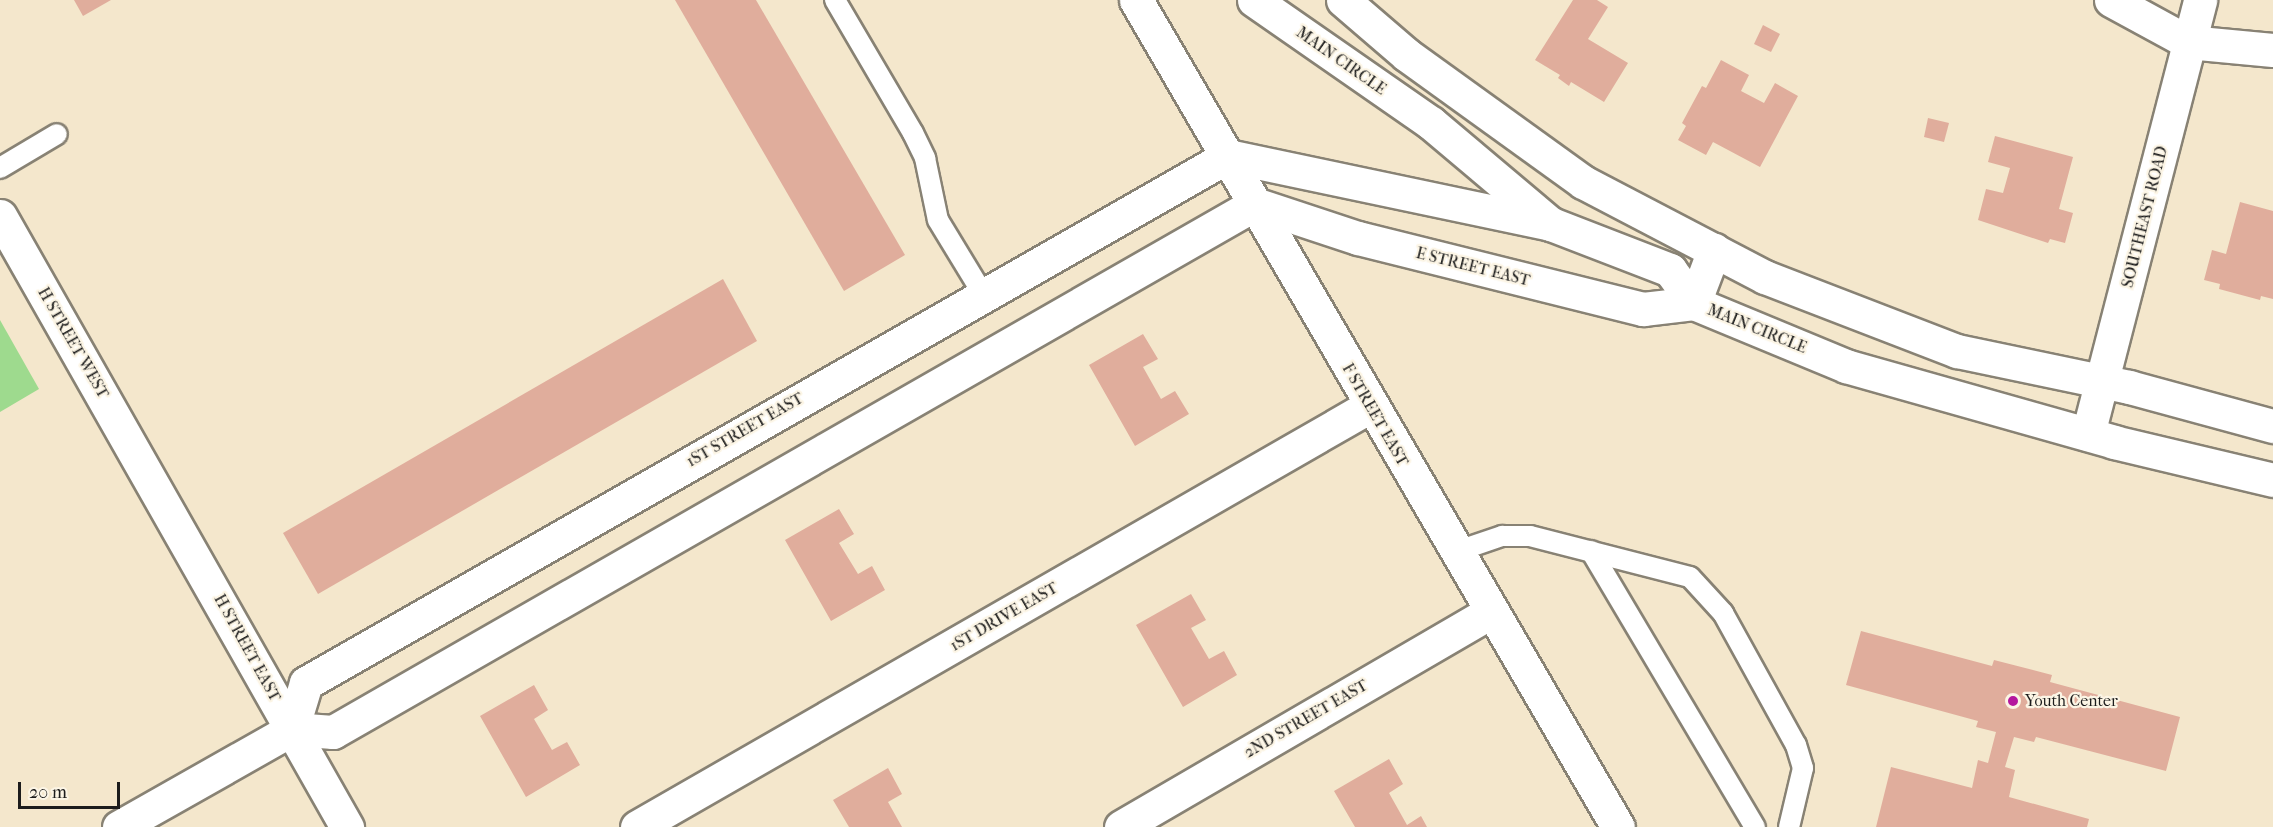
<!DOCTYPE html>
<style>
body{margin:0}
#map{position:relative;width:2273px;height:827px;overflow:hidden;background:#f4e7cc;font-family:"IM FELL French Canon",serif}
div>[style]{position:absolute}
.green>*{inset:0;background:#9eda8e}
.building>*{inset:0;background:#e0ad9c}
.roads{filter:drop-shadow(2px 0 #888274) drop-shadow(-2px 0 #888274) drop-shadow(0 2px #888274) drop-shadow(0 -2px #888274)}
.service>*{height:20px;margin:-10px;padding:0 10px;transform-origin:10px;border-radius:10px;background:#fff}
.minor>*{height:33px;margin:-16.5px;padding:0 16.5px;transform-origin:16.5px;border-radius:16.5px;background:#fff}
.tertiary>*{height:33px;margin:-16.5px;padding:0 16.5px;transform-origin:16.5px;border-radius:16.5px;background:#fff}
.dots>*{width:16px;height:16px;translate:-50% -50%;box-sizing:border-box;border:3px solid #fcf5e5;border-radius:50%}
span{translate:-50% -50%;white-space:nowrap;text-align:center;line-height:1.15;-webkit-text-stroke:4.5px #fcf5e5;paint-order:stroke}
.street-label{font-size:16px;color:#1c1c1c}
.poi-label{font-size:16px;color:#1c1c1c}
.left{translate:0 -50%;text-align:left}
.scale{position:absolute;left:18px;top:782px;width:102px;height:27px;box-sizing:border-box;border:3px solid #1c1c1c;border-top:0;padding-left:8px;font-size:18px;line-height:21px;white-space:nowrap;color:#1c1c1c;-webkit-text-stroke:4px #fcf5e5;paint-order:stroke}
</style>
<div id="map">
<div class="green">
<div style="clip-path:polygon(0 320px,39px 389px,0 412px)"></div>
</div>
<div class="building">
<div style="clip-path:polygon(74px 0,111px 0,83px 16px)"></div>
<div style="clip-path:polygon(675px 0,756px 0,905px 255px,844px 291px)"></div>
<div style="clip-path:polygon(1573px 0,1597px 0,1608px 7px,1588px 39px,1628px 63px,1604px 102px,1571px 82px,1569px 86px,1558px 78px,1560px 75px,1535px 60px)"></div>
<div style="clip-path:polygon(1763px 25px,1780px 34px,1771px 52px,1754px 44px)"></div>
<div style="clip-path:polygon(1721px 60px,1749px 75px,1741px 91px,1764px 103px,1775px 83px,1798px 96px,1760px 167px,1713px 142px,1706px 155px,1678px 140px,1686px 126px,1682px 123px,1702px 86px,1706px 88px)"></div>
<div style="clip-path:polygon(1928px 118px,1949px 123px,1944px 142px,1924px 137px)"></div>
<div style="clip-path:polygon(1995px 136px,2073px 157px,2059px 209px,2073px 213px,2065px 243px,2050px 239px,2048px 243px,1978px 220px,1986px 189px,2003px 193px,2010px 168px,1988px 162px)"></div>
<div style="clip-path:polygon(2240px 202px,2273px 211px,2273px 299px,2261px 296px,2260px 300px,2219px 289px,2220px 284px,2204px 280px,2212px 250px,2226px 254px)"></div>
<div style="clip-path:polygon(723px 279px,757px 341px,318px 594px,283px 533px)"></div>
<div style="clip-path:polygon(1143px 334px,1158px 359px,1143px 367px,1161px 399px,1175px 391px,1189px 414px,1135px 446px,1089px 365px)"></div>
<div style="clip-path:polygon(839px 509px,854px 534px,839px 543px,858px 574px,872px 566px,885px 590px,831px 621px,785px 540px)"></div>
<div style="clip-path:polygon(1191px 594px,1206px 620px,1191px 628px,1209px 659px,1224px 651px,1237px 675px,1183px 707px,1136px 625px)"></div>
<div style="clip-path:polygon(1861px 631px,1992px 666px,1994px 660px,2052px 675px,2050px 682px,2180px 717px,2166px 771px,2036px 737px,2034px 742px,2014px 737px,2005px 767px,2015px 770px,2009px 797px,2089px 819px,2087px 827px,1876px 827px,1891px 767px,1972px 788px,1978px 760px,1988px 763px,1996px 732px,1976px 727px,1978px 721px,1846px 685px)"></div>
<div style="clip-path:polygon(534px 685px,548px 710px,534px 719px,552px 750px,567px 742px,580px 765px,526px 797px,480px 716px)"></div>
<div style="clip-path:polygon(1389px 759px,1403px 784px,1389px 793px,1407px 825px,1421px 816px,1427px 827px,1355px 827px,1334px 791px)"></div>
<div style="clip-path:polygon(888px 768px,902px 794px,888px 802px,902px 827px,849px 827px,833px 800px)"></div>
</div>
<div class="roads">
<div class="service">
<div style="left:835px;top:0;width:154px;rotate:59.6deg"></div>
<div style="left:913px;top:133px;width:28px;rotate:64deg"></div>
<div style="left:925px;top:158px;width:63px;rotate:78.2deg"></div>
<div style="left:938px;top:220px;width:87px;rotate:58.7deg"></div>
<div style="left:0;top:168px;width:66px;rotate:-30.8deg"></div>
<div style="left:1591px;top:551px;width:321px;rotate:59.3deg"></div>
<div style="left:1455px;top:552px;width:50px;rotate:-18.8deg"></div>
<div style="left:1502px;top:536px;width:28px"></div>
<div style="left:1530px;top:536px;width:165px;rotate:14.4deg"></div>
<div style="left:1690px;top:577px;width:49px;rotate:47.5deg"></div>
<div style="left:1723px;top:613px;width:151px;rotate:61.1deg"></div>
<div style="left:1796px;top:745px;width:24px;rotate:73deg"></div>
<div style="left:1803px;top:768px;width:61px;rotate:103.3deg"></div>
</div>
<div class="minor">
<div style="left:1136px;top:0;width:957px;rotate:59.77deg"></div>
<div style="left:2111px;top:0;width:88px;rotate:28.6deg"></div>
<div style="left:2188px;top:42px;width:85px;rotate:5.4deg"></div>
<div style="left:0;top:216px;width:703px;rotate:60.41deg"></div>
<div style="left:2088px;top:434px;width:448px;rotate:-75.5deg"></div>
<div style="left:292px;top:729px;width:48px;rotate:-73.1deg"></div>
<div style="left:306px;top:683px;width:1062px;rotate:-29.75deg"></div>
<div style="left:1228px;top:156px;width:330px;rotate:11.9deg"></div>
<div style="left:119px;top:827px;width:199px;rotate:-29.5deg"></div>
<div style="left:292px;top:729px;width:41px;rotate:4.2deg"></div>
<div style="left:333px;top:732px;width:1062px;rotate:-29.8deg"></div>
<div style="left:1255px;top:204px;width:108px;rotate:18.3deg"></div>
<div style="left:1358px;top:238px;width:294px;rotate:14deg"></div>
<div style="left:1643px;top:309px;width:51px;rotate:-6.7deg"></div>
<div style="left:1694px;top:303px;width:57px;rotate:-69.3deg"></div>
<div style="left:637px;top:827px;width:845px;rotate:-29.87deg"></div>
<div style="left:1121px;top:827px;width:427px;rotate:-30.2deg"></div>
</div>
<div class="tertiary">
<div style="left:1254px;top:0;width:216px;rotate:34.8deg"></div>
<div style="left:1431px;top:123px;width:157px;rotate:40.1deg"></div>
<div style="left:1551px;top:224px;width:128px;rotate:21.1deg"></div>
<div style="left:1670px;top:270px;width:41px;rotate:54deg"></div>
<div style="left:1694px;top:303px;width:165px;rotate:22.5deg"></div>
<div style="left:1846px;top:366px;width:279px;rotate:15.8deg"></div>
<div style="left:2114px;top:442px;width:163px;rotate:13.4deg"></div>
<div style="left:1343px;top:0;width:84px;rotate:40.7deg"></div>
<div style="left:1407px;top:55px;width:217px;rotate:35.8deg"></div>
<div style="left:1583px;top:182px;width:205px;rotate:27.6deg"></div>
<div style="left:1765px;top:277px;width:206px;rotate:21.1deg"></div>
<div style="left:1957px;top:351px;width:176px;rotate:11.8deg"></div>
<div style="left:2129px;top:387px;width:149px;rotate:15.2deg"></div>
</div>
</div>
<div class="dots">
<div style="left:2013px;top:701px;background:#b5179e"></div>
</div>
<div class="street-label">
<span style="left:1341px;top:61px;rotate:35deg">MAIN CIRCLE</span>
<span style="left:2145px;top:217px;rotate:-76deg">SOUTHEAST ROAD</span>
<span style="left:1473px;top:267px;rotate:14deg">E STREET EAST</span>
<span style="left:1757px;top:329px;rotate:22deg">MAIN CIRCLE</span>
<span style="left:73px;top:343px;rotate:60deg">H STREET WEST</span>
<span style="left:1375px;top:415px;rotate:60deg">F STREET EAST</span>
<span style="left:745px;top:430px;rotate:-30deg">1ST STREET EAST</span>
<span style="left:1004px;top:617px;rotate:-30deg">1ST DRIVE EAST</span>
<span style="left:247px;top:648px;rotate:61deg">H STREET EAST</span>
<span style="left:1306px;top:719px;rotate:-30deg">2ND STREET EAST</span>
</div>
<div class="poi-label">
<span class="left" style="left:2025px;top:701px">Youth Center</span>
</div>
<div class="scale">20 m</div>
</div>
